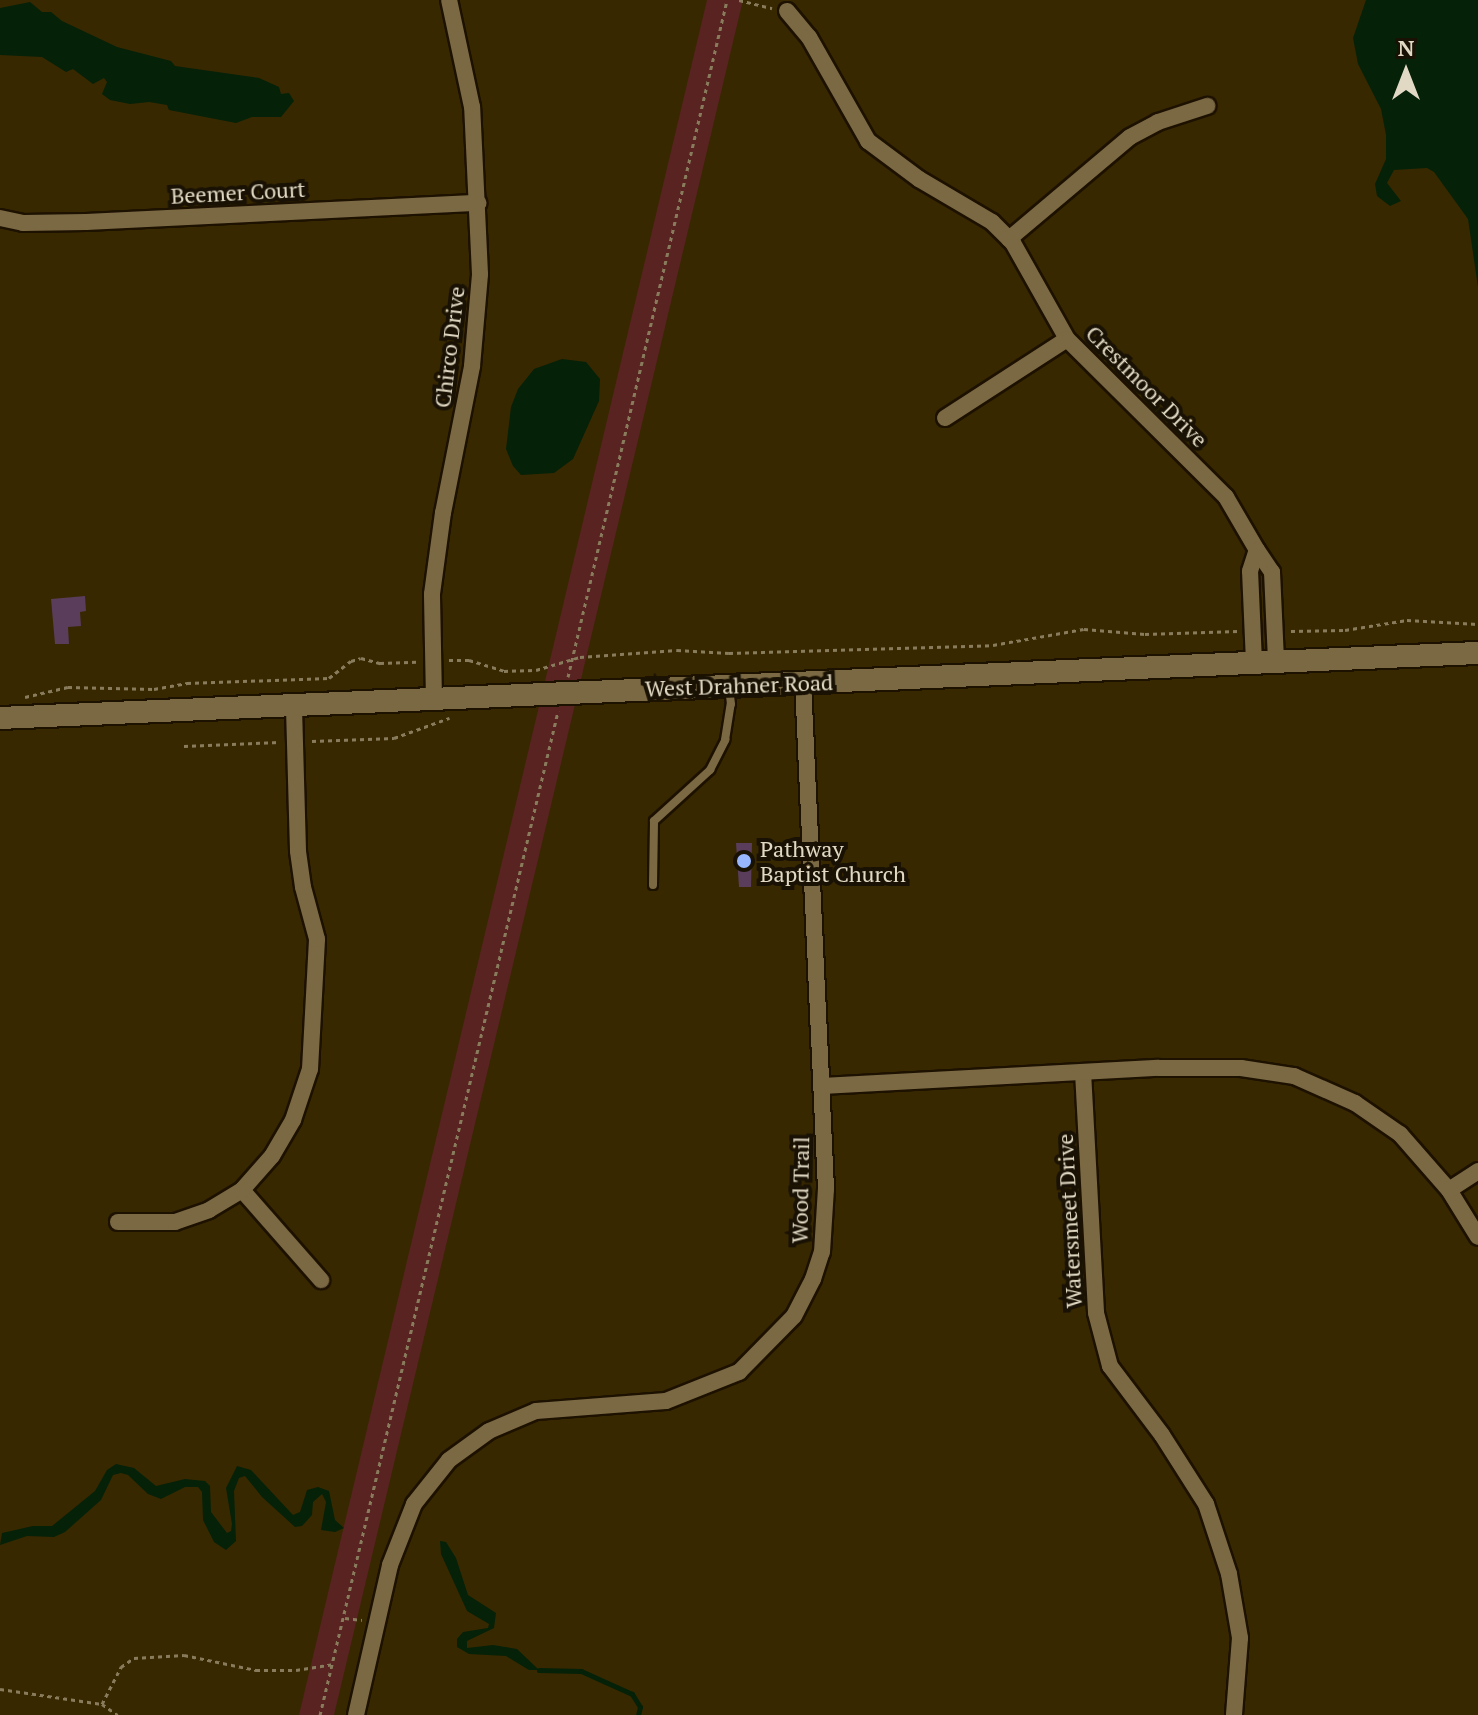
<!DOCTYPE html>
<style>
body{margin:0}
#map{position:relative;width:1478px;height:1715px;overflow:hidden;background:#382800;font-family:"PT Serif",serif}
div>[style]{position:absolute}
.green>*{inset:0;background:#582320}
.water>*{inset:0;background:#052108}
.stream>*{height:5px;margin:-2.5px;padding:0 2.5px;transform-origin:2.5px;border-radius:2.5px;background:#052108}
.building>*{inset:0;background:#593d5a}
.path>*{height:3px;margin-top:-1.5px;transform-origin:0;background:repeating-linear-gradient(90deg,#887c5d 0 4px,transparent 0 8px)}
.roads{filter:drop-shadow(2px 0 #1d1100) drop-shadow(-2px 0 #1d1100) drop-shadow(0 2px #1d1100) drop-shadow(0 -2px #1d1100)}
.service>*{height:8px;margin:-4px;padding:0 4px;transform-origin:4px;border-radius:4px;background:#7b6943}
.minor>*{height:16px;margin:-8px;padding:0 8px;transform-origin:8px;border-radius:8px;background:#7b6943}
.tertiary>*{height:22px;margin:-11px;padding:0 11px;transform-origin:11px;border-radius:11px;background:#7b6943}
.dots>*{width:22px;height:22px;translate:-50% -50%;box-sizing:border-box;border:4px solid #191204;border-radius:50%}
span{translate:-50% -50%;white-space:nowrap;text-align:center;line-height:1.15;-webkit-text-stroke:8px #191204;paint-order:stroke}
.street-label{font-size:22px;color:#e2d9c4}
.poi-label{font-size:22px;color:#e2d9c4}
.left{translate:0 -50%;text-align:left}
.north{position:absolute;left:1366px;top:32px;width:80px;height:80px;-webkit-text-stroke:6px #191204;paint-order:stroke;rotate:0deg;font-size:22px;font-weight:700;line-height:32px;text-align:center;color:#e2d9c4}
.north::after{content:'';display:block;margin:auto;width:28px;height:36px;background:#e2d9c4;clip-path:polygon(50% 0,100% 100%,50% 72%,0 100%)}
</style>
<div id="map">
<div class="green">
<div style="clip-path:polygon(707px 0,743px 0,334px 1715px,299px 1715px)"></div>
</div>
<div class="water">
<div style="clip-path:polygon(1366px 0,1478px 0,1478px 287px,1468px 219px,1434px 172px,1427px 168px,1394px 170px,1387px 183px,1401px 201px,1390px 206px,1377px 196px,1375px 184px,1386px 159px,1386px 135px,1381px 109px,1358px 64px,1353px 38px)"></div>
<div style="clip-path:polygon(30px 2px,42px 12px,51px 12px,62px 21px,117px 47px,171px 61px,175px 66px,259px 78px,279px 87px,281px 94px,289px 93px,294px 101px,281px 117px,252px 117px,236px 123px,169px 110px,167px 105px,149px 102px,130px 104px,110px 100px,102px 94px,107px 82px,104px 78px,93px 84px,73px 69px,66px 72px,42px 57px,0 55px,0 8px)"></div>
<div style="clip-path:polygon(562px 359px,586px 362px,600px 379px,599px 401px,573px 459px,554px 473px,521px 475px,513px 466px,506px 449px,511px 407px,518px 389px,534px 369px)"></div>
<div style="clip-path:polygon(116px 1464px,134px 1468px,156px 1486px,185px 1479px,205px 1481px,210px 1486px,211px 1512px,227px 1533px,231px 1531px,232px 1524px,226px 1488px,237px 1466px,251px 1470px,293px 1515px,300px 1512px,307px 1490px,318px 1487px,329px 1491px,335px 1520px,344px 1528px,335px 1532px,321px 1530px,326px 1502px,322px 1494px,313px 1502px,312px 1515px,302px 1526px,295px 1527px,262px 1497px,245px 1476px,239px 1478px,234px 1491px,236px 1541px,226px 1550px,214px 1542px,203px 1520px,202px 1492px,198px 1487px,185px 1487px,161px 1499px,148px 1494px,128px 1475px,121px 1473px,113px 1475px,101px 1500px,65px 1532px,54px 1537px,27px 1536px,0 1545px,2px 1533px,33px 1526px,52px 1526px,95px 1491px,107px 1470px)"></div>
<div style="clip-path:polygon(440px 1541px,446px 1542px,456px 1558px,468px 1595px,496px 1613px,494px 1628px,467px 1641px,467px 1648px,493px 1645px,517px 1649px,539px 1670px,529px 1670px,506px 1656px,469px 1654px,457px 1647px,457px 1639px,463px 1632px,488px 1628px,489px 1624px,467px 1611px,441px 1554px)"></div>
</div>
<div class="stream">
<div style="left:539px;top:1670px;width:42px;rotate:1.4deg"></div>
<div style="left:581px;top:1671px;width:56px;rotate:24.3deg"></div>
<div style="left:632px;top:1694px;width:15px;rotate:58deg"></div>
<div style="left:640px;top:1707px;width:8px;rotate:104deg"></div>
</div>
<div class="building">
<div style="clip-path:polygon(85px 596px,86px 611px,80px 612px,81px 626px,68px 627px,69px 644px,55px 644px,51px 599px)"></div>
<div style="clip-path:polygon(736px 843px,752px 843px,751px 887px,739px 887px)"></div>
</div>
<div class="path">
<div style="left:739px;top:0;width:34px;rotate:14deg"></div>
<div style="left:1291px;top:631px;width:54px;rotate:-1.1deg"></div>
<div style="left:1345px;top:630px;width:63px;rotate:-9.2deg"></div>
<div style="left:1407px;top:620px;width:71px;rotate:3.2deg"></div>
<div style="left:449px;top:660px;width:20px"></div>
<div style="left:469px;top:660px;width:37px;rotate:17deg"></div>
<div style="left:504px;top:671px;width:32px;rotate:-2deg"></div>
<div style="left:536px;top:670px;width:46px;rotate:-16.5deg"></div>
<div style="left:580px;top:657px;width:97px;rotate:-4.1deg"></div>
<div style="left:677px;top:650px;width:52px;rotate:3.3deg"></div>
<div style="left:729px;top:653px;width:264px;rotate:-1.7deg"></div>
<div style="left:993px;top:645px;width:92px;rotate:-10deg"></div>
<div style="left:1084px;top:629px;width:61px;rotate:4.7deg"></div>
<div style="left:1145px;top:634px;width:93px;rotate:-1.8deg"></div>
<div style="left:568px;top:677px;width:695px;rotate:-76.78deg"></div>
<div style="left:25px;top:697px;width:44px;rotate:-13.1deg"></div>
<div style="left:68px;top:687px;width:86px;rotate:1.3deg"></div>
<div style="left:154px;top:689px;width:34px;rotate:-10deg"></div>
<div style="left:187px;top:683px;width:142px;rotate:-2deg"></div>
<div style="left:329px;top:678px;width:28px;rotate:-38deg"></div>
<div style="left:351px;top:661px;width:10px;rotate:-17deg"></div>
<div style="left:361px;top:658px;width:20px;rotate:15deg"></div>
<div style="left:380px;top:663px;width:37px;rotate:-2deg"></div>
<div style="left:312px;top:741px;width:82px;rotate:-2.1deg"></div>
<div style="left:394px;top:738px;width:59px;rotate:-20deg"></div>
<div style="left:184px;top:746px;width:96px;rotate:-2.4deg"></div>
<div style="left:345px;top:1618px;width:17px;rotate:7deg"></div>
<div style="left:0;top:1689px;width:103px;rotate:8.4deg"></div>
<div style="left:102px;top:1704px;width:19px;rotate:35deg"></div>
<div style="left:102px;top:1704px;width:42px;rotate:-62.8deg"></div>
<div style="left:121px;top:1667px;width:16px;rotate:-35deg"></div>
<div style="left:134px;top:1658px;width:50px;rotate:-3.4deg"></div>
<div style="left:184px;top:1655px;width:74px;rotate:11.8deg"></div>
<div style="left:256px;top:1670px;width:40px"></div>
<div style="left:296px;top:1670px;width:37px;rotate:-9deg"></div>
<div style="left:320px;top:1715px;width:1032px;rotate:-76.66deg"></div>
</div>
<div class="roads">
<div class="service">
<div style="left:653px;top:885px;width:64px;rotate:-89.1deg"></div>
<div style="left:654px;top:821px;width:76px;rotate:-42.3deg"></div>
<div style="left:710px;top:770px;width:34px;rotate:-63deg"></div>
<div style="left:725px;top:740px;width:36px;rotate:-81deg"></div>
<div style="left:731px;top:704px;width:17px;rotate:-97deg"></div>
</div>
<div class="minor">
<div style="left:787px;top:11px;width:34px;rotate:50deg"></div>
<div style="left:809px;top:37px;width:120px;rotate:60.4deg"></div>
<div style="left:868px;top:141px;width:64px;rotate:36.7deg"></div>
<div style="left:919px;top:179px;width:85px;rotate:30.5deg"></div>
<div style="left:992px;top:222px;width:30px;rotate:45deg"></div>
<div style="left:1013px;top:243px;width:110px;rotate:60.6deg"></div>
<div style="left:1067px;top:339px;width:224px;rotate:44.8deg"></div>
<div style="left:1226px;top:497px;width:61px;rotate:59.7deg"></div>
<div style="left:0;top:218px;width:24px;rotate:12deg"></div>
<div style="left:23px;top:223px;width:63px;rotate:-0.9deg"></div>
<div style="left:86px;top:222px;width:393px;rotate:-2.8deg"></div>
<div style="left:1009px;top:239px;width:158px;rotate:-40.1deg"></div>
<div style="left:1130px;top:137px;width:32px;rotate:-28deg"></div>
<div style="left:1158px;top:122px;width:52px;rotate:-18.1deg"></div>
<div style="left:945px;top:418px;width:145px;rotate:-32.9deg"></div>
<div style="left:1254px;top:662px;width:91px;rotate:-92.5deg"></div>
<div style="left:1250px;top:571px;width:22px;rotate:-72deg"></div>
<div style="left:1257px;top:550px;width:27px;rotate:56deg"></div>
<div style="left:1272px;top:572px;width:89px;rotate:87.4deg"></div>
<div style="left:434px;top:700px;width:106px;rotate:-91.1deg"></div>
<div style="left:432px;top:594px;width:82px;rotate:-82.3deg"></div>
<div style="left:443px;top:513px;width:150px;rotate:-78.8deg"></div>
<div style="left:472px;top:366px;width:92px;rotate:-85deg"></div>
<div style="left:480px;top:274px;width:167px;rotate:-92.7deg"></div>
<div style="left:472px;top:107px;width:109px;rotate:-102.1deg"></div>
<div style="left:1083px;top:1072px;width:241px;rotate:86.9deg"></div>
<div style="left:1096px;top:1313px;width:55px;rotate:75.2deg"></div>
<div style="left:1110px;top:1366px;width:86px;rotate:53deg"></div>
<div style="left:1162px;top:1435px;width:82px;rotate:57.5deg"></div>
<div style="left:1206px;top:1504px;width:74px;rotate:71.8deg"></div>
<div style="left:1229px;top:1574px;width:65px;rotate:80.2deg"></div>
<div style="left:1240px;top:1638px;width:77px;rotate:94.5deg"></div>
<div style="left:822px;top:1086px;width:337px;rotate:-3.1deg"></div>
<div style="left:1159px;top:1068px;width:82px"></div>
<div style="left:1241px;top:1068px;width:54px;rotate:8.6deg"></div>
<div style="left:1294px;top:1076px;width:67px;rotate:23.9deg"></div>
<div style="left:1355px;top:1103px;width:55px;rotate:34.6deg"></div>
<div style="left:1400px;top:1134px;width:74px;rotate:48.8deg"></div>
<div style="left:1449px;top:1190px;width:55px;rotate:58.3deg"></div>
<div style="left:242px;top:1190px;width:120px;rotate:48.7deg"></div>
<div style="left:1449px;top:1190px;width:35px;rotate:-33deg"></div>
<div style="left:118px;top:1222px;width:57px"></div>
<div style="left:175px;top:1222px;width:36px;rotate:-19deg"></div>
<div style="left:209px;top:1210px;width:39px;rotate:-31deg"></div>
<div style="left:242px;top:1190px;width:45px;rotate:-48.6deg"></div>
<div style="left:272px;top:1156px;width:42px;rotate:-59.7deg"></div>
<div style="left:293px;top:1120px;width:54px;rotate:-71.6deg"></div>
<div style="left:310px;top:1069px;width:130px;rotate:-86.9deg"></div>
<div style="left:317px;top:939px;width:54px;rotate:-105.1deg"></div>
<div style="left:303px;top:887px;width:36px;rotate:-98deg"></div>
<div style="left:298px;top:851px;width:145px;rotate:-91.6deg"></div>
<div style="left:356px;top:1715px;width:154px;rotate:-77.2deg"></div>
<div style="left:390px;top:1565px;width:66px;rotate:-68.5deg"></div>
<div style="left:414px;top:1504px;width:56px;rotate:-51.5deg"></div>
<div style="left:449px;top:1460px;width:49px;rotate:-35.9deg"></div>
<div style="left:489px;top:1431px;width:51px;rotate:-23.1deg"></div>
<div style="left:536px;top:1411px;width:130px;rotate:-4.4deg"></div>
<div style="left:666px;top:1401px;width:79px;rotate:-21.7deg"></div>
<div style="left:739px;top:1372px;width:78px;rotate:-45.5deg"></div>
<div style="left:794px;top:1316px;width:42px;rotate:-62.8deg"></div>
<div style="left:813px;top:1279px;width:28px;rotate:-72deg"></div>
<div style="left:822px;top:1252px;width:63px;rotate:-86.4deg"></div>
<div style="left:826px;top:1189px;width:507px;rotate:-92.6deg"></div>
</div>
<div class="tertiary">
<div style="left:0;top:718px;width:1479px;rotate:-2.52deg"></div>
</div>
</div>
<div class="dots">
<div style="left:744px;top:861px;background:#97b6fd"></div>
</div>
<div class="street-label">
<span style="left:238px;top:192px;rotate:-3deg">Beemer Court</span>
<span style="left:449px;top:347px;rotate:-83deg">Chirco Drive</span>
<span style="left:1147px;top:386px;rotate:45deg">Crestmoor Drive</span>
<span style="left:739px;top:685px;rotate:-2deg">West Drahner Road</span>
<span style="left:800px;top:1190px;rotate:-89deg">Wood Trail</span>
<span style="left:1069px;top:1221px;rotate:-93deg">Watersmeet Drive</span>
</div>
<div class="poi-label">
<span class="left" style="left:760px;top:861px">Pathway<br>Baptist Church</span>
</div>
<div class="north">N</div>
</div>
